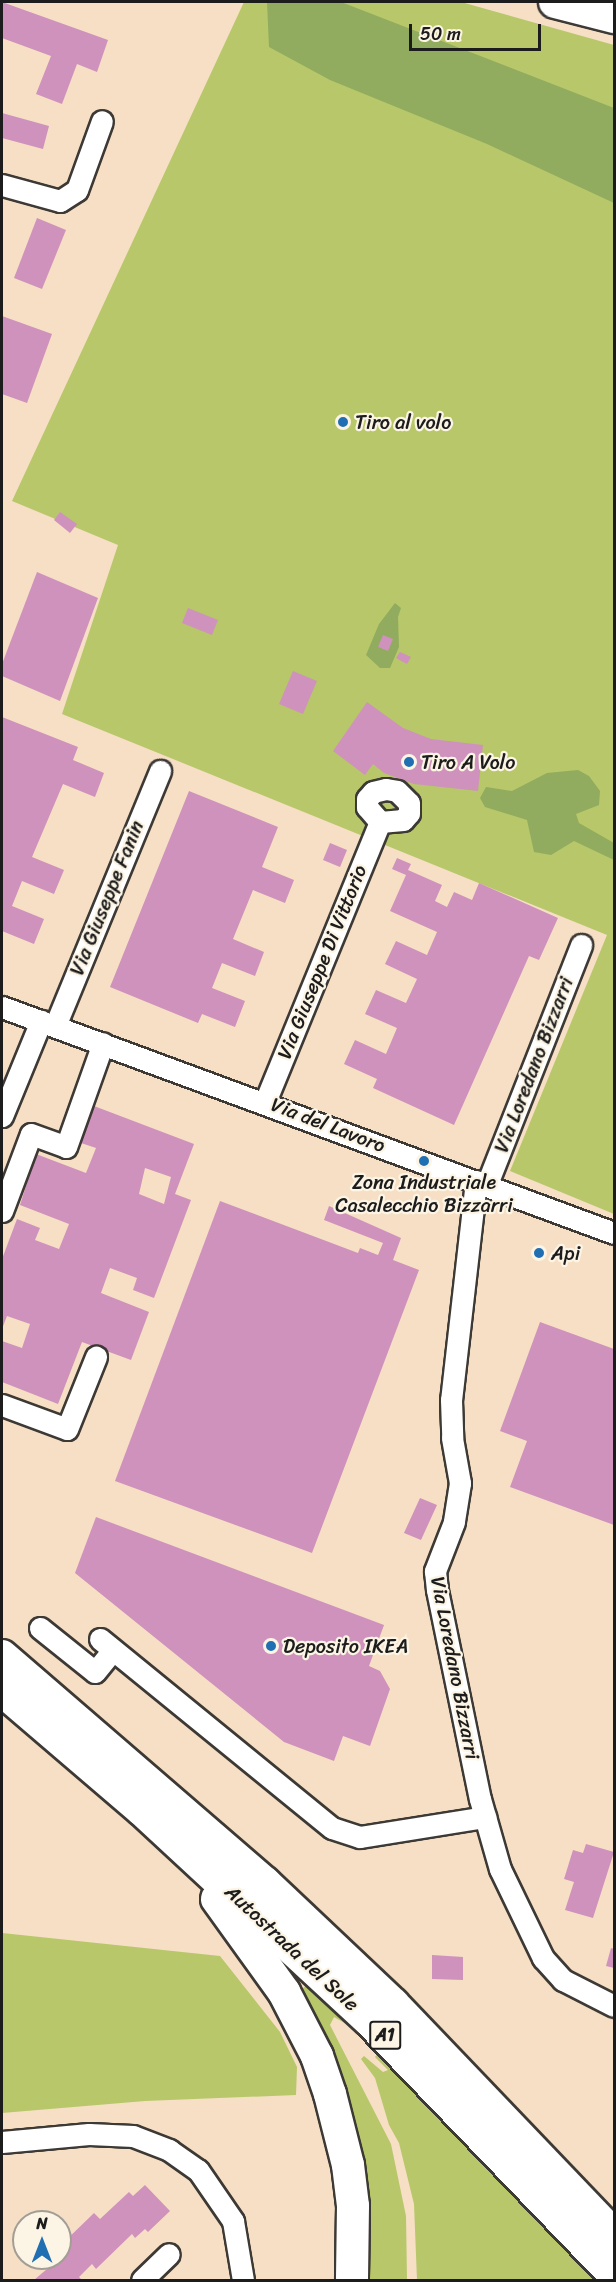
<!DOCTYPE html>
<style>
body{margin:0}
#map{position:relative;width:616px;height:2282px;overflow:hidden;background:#f6dfc4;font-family:Sriracha,sans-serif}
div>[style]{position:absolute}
.green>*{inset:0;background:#b7c76a}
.forest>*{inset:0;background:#91ac5e}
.building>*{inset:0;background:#cf92bc}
.roads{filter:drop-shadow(2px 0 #3d3935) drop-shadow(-2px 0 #3d3935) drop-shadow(0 2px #3d3935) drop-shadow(0 -2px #3d3935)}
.minor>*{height:21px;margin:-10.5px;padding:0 10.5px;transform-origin:10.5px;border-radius:10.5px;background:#fff}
.highway>*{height:32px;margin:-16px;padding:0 16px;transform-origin:16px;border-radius:16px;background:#fff}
.dots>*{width:16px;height:16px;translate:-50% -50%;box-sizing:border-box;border:3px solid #fcf5e5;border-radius:50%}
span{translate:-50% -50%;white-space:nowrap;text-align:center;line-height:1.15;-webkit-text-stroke:4.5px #fcf5e5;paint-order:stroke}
.shield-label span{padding:2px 4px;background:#fcf5e5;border:2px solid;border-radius:4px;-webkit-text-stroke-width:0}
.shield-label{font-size:18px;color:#1c1c1c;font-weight:700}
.poi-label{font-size:20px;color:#1c1c1c}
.left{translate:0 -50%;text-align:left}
.street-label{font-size:20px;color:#1c1c1c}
.frame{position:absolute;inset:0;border:3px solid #1c1c1c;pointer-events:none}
.north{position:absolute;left:12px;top:2210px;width:60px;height:60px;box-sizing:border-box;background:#fcf5e5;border:2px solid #a29e95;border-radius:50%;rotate:0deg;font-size:16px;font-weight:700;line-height:24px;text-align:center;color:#1c1c1c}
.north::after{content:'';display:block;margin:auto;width:21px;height:27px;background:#1f6fb2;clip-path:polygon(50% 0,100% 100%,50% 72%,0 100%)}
.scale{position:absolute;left:409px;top:24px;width:132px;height:27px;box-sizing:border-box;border:3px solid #1c1c1c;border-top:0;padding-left:8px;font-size:18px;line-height:21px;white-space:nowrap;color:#1c1c1c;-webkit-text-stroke:4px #fcf5e5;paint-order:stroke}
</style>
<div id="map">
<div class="green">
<div style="clip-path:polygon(244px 2px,461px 2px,614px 45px,614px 1214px,510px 1171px,607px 935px,62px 714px,118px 545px,12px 501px)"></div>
<div style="clip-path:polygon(2px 1933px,220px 1956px,280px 2032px,297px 2067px,296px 2095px,145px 2101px,2px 2113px)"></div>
<div style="clip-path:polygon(289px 1980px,301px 1990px,308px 1984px,357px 2030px,334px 2017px,330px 2025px,391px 2144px,406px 2216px,407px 2280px,362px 2280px)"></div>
<div style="clip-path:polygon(379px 2052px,547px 2225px,597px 2280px,417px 2280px,414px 2204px,399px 2143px,389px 2125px,375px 2078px,361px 2059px,364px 2056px,383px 2072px,388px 2070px,375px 2057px)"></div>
</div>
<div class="forest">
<div style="clip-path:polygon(267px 2px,341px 2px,614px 108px,614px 203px,487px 144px,330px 80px,269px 47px)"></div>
<div style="clip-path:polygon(395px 603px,401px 608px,398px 617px,399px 647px,390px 668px,380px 668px,366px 655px,379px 624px)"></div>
<div style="clip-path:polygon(578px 770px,589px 776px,600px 791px,599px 805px,576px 814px,579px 823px,614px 843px,614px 860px,574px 841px,551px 855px,534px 852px,527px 820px,485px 807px,480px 798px,486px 787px,512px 791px,547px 773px)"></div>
</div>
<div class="building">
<div style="clip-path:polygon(2px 2px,108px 40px,97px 72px,77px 64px,62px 104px,36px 94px,51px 56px,2px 38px)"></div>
<div style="clip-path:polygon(2px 113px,49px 126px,43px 149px,2px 138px)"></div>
<div style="clip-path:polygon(37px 218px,66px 230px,42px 289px,14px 278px)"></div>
<div style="clip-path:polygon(2px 316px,52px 334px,27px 403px,2px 394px)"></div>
<div style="clip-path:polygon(60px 512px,77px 524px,70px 533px,54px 520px)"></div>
<div style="clip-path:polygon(37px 572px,98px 598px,60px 701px,2px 676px,2px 664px)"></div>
<div style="clip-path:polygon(188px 608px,218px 620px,212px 635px,182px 623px)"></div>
<div style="clip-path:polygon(383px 635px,393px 639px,388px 651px,378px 647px)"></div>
<div style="clip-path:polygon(400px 652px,411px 657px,407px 664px,396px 658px)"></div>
<div style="clip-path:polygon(293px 671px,317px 681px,303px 714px,279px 704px)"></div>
<div style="clip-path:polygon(367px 702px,403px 728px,431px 739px,483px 745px,478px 791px,414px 784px,384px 773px,373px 764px,365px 775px,333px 751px)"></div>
<div style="clip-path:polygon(2px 717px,78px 747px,73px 760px,104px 773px,95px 797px,63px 784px,32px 857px,64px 870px,54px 894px,22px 881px,12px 906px,44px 919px,34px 944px,2px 931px)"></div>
<div style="clip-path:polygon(189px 791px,278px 827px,262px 867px,294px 880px,285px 903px,253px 890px,233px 939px,264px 952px,255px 976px,222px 963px,212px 988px,245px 1001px,235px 1027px,202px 1014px,198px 1023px,110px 987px)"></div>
<div style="clip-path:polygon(330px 843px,347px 850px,340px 867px,323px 860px)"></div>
<div style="clip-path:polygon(397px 858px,411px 864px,408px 870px,442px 885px,435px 901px,447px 907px,454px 892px,472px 900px,479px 883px,558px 918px,539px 960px,529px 956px,454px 1125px,373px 1088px,377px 1079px,344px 1064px,355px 1040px,386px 1054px,397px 1028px,365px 1014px,376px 990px,406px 1003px,417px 979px,385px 964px,396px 941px,427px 955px,437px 932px,390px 911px,406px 875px,392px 869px)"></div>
<div style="clip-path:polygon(evenodd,94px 1106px,194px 1144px,175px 1194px,191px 1200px,154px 1298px,133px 1290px,137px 1278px,110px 1268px,101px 1293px,149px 1312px,131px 1360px,82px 1342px,58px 1404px,2px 1382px,2px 1341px,22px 1348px,30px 1324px,7px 1316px,2px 1329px,2px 1259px,17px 1219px,40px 1228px,35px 1240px,59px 1249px,69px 1224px,20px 1205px,36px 1154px,86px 1173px,96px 1148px,81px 1143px,94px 1106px,145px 1168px,171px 1177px,164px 1204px,139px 1194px,145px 1168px)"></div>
<div style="clip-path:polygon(220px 1201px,358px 1253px,360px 1248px,378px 1255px,383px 1243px,324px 1220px,329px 1206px,401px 1238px,393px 1260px,419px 1270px,312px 1553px,115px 1481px)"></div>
<div style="clip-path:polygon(540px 1322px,614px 1349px,614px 1525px,510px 1487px,527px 1441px,500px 1431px)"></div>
<div style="clip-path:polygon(420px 1498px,437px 1505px,421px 1540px,404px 1533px)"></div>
<div style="clip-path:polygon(96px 1517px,384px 1625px,369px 1666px,380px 1671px,390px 1689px,370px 1746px,343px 1736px,334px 1761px,284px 1742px,75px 1573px)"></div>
<div style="clip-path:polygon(586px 1844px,614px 1852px,593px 1918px,565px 1910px,574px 1882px,564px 1879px,573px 1850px,583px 1853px)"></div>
<div style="clip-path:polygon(611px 1948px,614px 1949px,614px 1968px,606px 1966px)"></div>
<div style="clip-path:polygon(432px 1955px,463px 1957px,463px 1980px,432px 1979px)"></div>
<div style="clip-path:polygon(145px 2185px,170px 2211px,148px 2232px,145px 2229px,135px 2238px,132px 2234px,96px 2269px,92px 2264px,79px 2277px,82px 2280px,34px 2280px,60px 2258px,60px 2246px,94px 2213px,100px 2219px,129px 2192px,133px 2196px)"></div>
</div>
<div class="roads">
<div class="minor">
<div style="left:2px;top:185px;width:60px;rotate:15.4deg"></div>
<div style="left:60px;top:201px;width:20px;rotate:-33deg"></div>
<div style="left:77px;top:190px;width:73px;rotate:-70.1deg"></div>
<div style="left:386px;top:789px;width:11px;rotate:10deg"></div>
<div style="left:397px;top:791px;width:17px;rotate:45deg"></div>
<div style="left:409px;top:803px;width:10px;rotate:90deg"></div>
<div style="left:409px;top:813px;width:9px;rotate:131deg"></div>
<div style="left:403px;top:820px;width:23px;rotate:175deg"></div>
<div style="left:380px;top:822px;width:20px;rotate:-131deg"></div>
<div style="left:367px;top:807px;width:8px;rotate:-90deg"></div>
<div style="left:367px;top:799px;width:9px;rotate:-49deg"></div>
<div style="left:373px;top:792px;width:13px;rotate:-13deg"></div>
<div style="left:2px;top:1007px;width:652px;rotate:20.27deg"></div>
<div style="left:55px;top:1026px;width:276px;rotate:-67.6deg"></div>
<div style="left:265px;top:1102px;width:303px;rotate:-67.7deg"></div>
<div style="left:2px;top:1116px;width:103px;rotate:-67.7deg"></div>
<div style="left:476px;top:1181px;width:220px;rotate:96.5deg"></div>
<div style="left:451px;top:1400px;width:38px;rotate:88deg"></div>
<div style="left:452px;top:1438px;width:46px;rotate:79.9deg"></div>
<div style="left:460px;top:1483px;width:39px;rotate:99deg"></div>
<div style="left:454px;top:1522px;width:53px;rotate:111.2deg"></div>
<div style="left:435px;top:1571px;width:19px;rotate:84deg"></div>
<div style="left:437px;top:1590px;width:213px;rotate:78.4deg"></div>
<div style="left:480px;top:1799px;width:73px;rotate:74.1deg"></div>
<div style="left:500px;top:1869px;width:99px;rotate:64.2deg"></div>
<div style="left:543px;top:1958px;width:30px;rotate:48deg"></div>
<div style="left:563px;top:1980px;width:57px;rotate:27deg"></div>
<div style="left:487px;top:1184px;width:257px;rotate:-68.5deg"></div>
<div style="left:2px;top:1211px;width:82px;rotate:-69.4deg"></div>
<div style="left:31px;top:1134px;width:37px;rotate:20deg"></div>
<div style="left:66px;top:1147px;width:110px;rotate:-70.4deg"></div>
<div style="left:2px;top:1405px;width:69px;rotate:20.3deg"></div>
<div style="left:67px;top:1429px;width:78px;rotate:-68.1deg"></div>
<div style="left:40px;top:1628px;width:70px;rotate:38.7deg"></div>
<div style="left:95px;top:1672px;width:28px;rotate:-51deg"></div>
<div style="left:100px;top:1639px;width:299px;rotate:39.2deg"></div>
<div style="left:332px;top:1828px;width:29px;rotate:18deg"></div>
<div style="left:360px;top:1837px;width:127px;rotate:-9.1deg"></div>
<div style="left:2px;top:2142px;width:87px;rotate:-5.3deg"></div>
<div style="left:89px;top:2134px;width:44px;rotate:2.6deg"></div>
<div style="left:133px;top:2136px;width:39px;rotate:21deg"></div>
<div style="left:169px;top:2150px;width:35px;rotate:35deg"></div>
<div style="left:198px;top:2170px;width:62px;rotate:55.5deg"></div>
<div style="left:233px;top:2221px;width:60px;rotate:80.4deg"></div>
<div style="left:142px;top:2280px;width:37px;rotate:-44deg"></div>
</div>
<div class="highway">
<div style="left:555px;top:2px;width:61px;rotate:14.3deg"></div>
<div style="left:2px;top:1656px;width:347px;rotate:40.8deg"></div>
<div style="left:265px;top:1883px;width:176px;rotate:43.4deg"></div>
<div style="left:393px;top:2004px;width:320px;rotate:46.3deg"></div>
<div style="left:2px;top:1690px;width:183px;rotate:40.6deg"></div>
<div style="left:141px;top:1809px;width:311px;rotate:42.8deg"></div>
<div style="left:369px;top:2020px;width:354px;rotate:46.1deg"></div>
<div style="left:217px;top:1899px;width:115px;rotate:54.2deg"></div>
<div style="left:284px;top:1992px;width:72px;rotate:62.7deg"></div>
<div style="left:317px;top:2056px;width:40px;rotate:71.1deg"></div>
<div style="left:330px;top:2094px;width:73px;rotate:75.8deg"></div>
<div style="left:348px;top:2165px;width:41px;rotate:83deg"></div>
<div style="left:353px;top:2206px;width:74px;rotate:90.8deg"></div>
</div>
</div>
<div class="dots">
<div style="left:343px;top:422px;background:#1f6fb2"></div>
<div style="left:409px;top:762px;background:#1f6fb2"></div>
<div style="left:424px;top:1161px;background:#1f6fb2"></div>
<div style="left:539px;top:1253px;background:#1f6fb2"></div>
<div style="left:271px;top:1646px;background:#1f6fb2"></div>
</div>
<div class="shield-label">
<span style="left:385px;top:2035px">A1</span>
</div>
<div class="poi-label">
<span class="left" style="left:355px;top:422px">Tiro al volo</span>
<span class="left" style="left:421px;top:762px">Tiro A Volo</span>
<span style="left:424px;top:1194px">Zona Industriale<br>Casalecchio Bizzarri</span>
<span class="left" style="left:551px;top:1253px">Api</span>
<span class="left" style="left:283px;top:1646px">Deposito IKEA</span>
</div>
<div class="street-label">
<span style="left:107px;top:898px;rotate:-68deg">Via Giuseppe Fanin</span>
<span style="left:322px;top:962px;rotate:-68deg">Via Giuseppe Di Vittorio</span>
<span style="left:534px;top:1065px;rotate:-69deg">Via Loredano Bizzarri</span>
<span style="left:328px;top:1125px;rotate:21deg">Via del Lavoro</span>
<span style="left:455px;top:1668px;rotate:79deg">Via Loredano Bizzarri</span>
<span style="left:292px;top:1948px;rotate:43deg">Autostrada del Sole</span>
</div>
<div class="frame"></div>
<div class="north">N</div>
<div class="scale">50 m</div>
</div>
